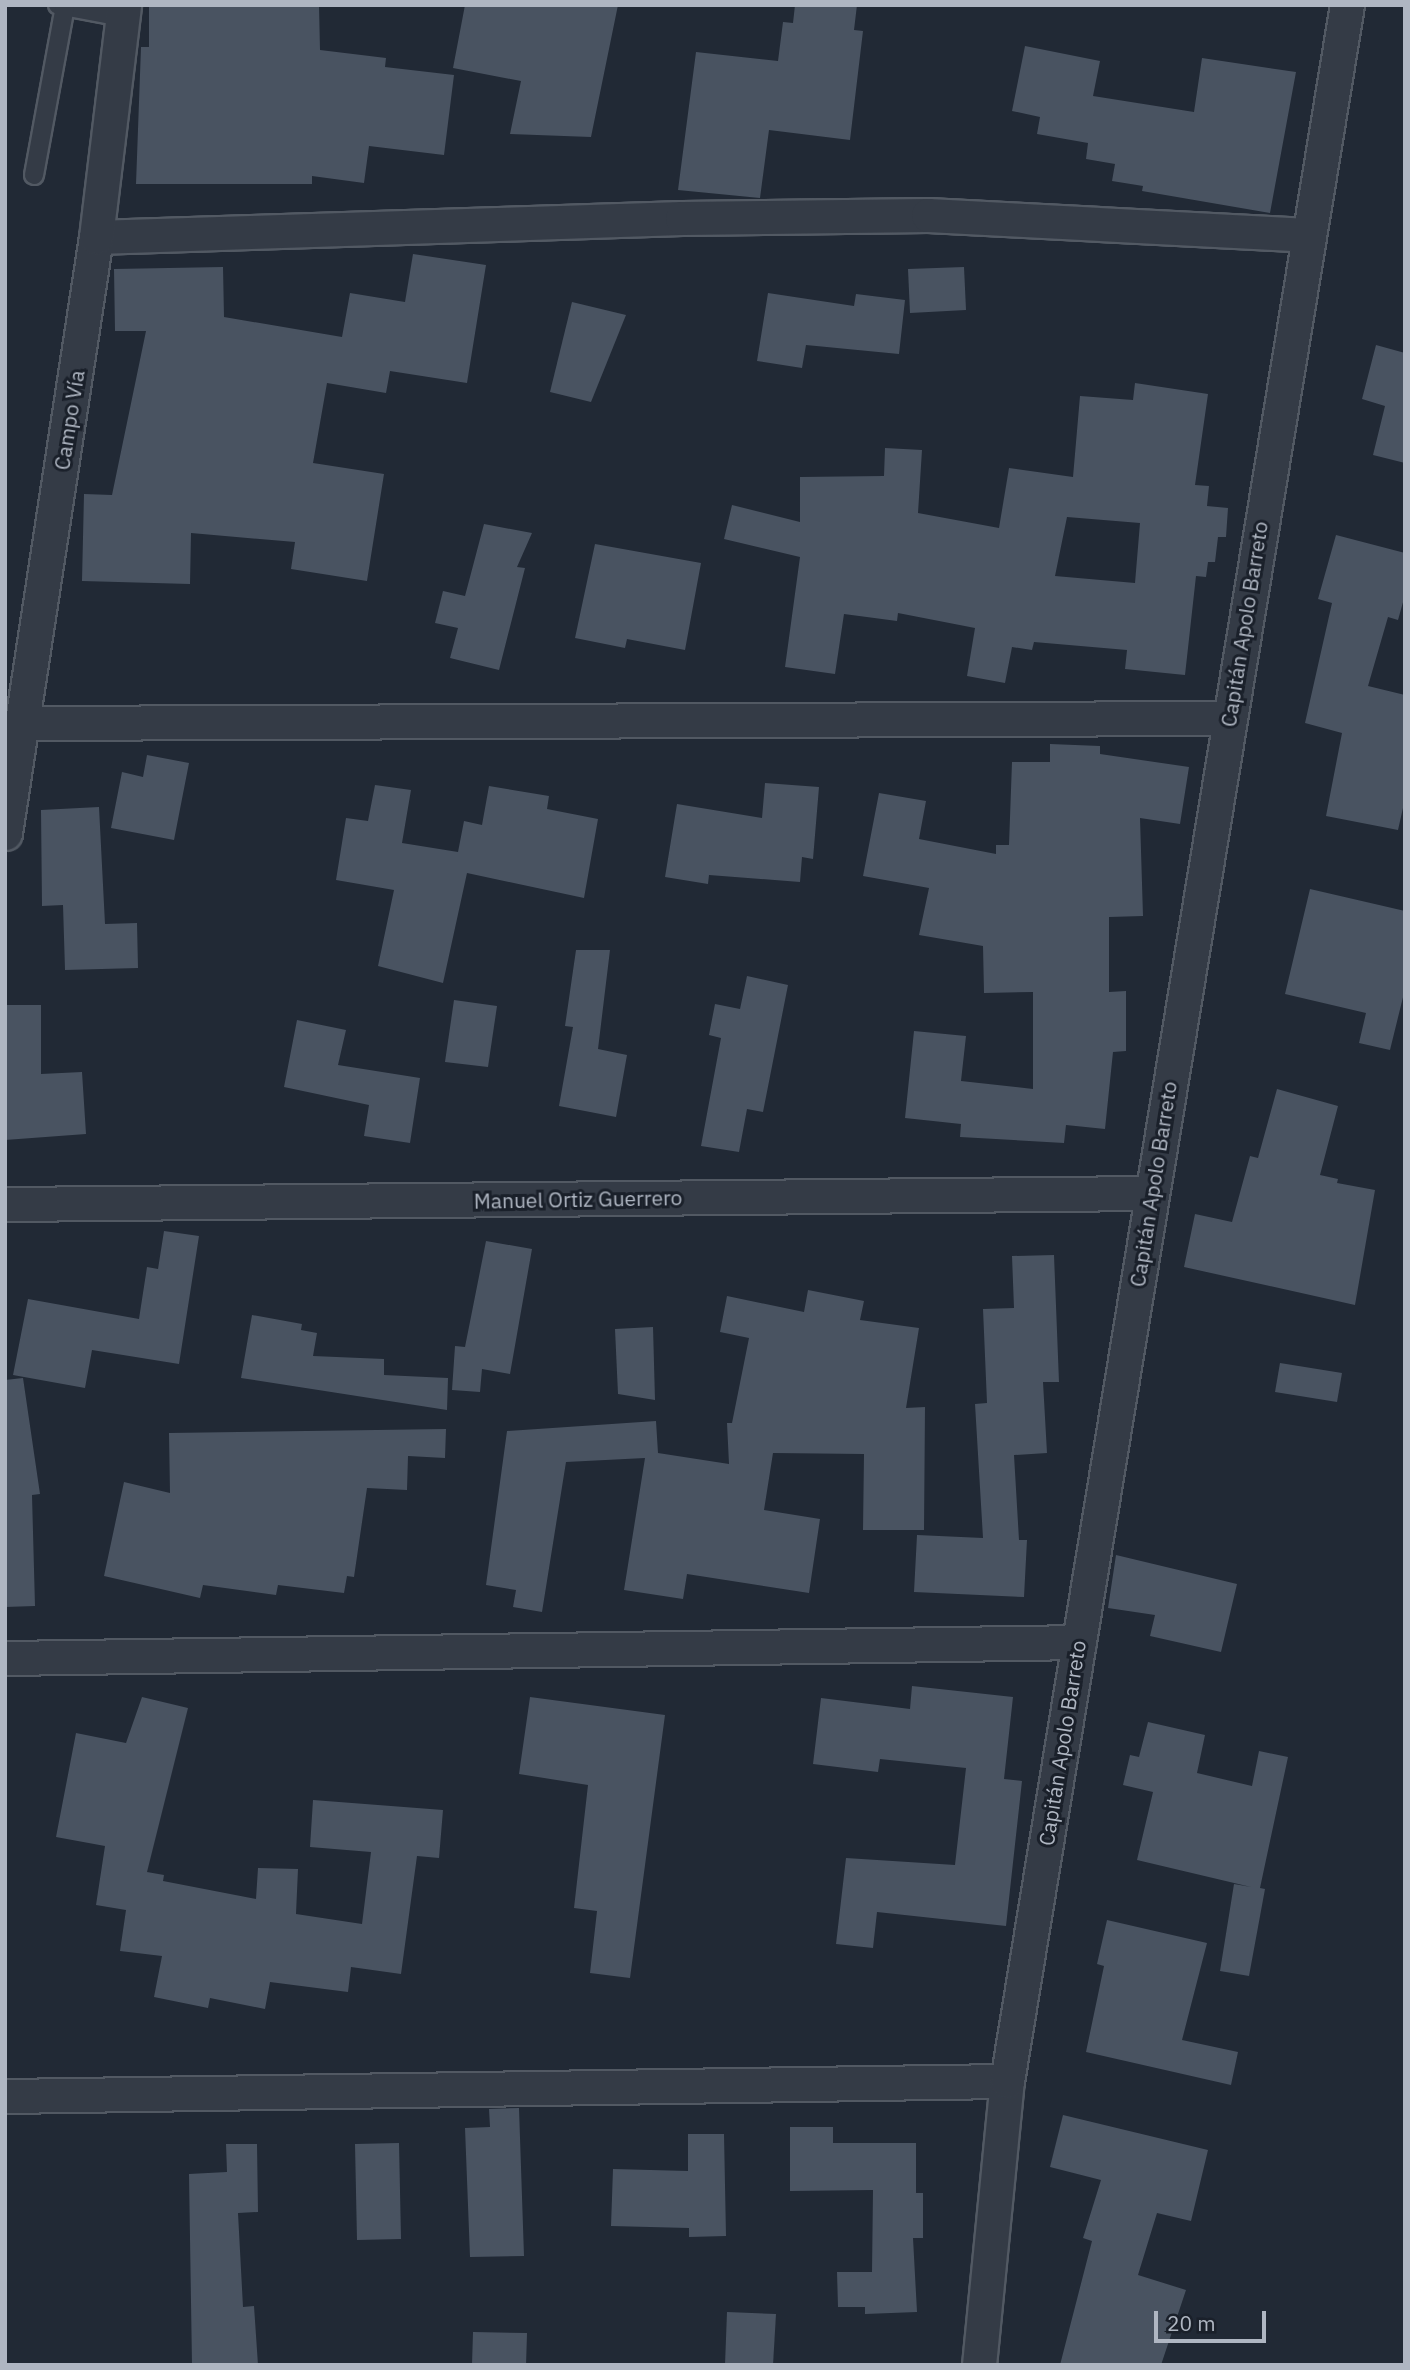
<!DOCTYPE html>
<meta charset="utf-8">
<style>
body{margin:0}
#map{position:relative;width:1410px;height:2370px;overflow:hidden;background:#212935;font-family:"IBM Plex Sans",sans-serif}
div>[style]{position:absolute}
.building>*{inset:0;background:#495361}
.roads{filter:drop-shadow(2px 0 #525963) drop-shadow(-2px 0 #525963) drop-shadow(0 2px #525963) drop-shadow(0 -2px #525963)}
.lane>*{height:18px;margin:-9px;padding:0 9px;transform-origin:9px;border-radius:9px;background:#343b46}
.street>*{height:33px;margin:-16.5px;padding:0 16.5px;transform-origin:16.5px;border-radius:16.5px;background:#343b46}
span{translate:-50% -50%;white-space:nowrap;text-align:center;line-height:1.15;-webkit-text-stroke:6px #1a202a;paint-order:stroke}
.street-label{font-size:21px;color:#afb6c2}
.frame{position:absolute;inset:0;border:7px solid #afb6c2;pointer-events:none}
.scale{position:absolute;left:1154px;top:2311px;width:112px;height:32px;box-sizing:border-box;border:4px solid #afb6c2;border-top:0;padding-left:9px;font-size:21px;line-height:24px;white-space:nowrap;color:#afb6c2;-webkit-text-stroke:5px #1a202a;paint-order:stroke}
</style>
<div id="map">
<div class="building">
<div style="clip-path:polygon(149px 5px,319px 5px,320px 50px,386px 58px,385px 67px,454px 75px,444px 155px,369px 146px,364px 183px,312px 176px,312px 184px,136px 184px,141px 47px,149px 47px)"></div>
<div style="clip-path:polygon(465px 5px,618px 5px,591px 137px,510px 134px,521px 81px,453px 68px)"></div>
<div style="clip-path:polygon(795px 5px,857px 5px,854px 30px,863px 31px,850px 140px,769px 130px,760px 198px,678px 190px,696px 52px,778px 61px,783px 22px,793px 23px)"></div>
<div style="clip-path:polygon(1025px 46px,1100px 61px,1093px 96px,1194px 112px,1202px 58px,1296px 72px,1270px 213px,1142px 191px,1143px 186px,1112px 181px,1115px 164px,1086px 159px,1088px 143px,1037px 134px,1040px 117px,1012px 111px)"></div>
<div style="clip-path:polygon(413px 254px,486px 265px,467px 383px,390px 371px,386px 393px,327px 383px,313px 463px,384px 474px,367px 581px,291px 569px,295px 542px,191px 533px,190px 584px,82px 581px,84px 494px,112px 495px,146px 331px,115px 331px,114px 269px,223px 267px,224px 317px,342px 337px,350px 293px,405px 302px)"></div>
<div style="clip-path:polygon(964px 267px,966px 310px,910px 313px,908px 269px)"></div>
<div style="clip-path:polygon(768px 293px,854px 306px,856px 294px,905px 300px,899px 354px,806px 345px,802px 368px,757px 361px)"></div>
<div style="clip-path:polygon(572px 302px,626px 315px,591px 402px,550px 392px)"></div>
<div style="clip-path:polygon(1376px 345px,1405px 353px,1405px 463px,1373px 455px,1385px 406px,1362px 399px)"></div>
<div style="clip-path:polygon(evenodd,1135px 383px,1208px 394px,1195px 485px,1209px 486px,1207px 506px,1228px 508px,1226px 537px,1218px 537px,1215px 562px,1208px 562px,1206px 577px,1196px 576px,1185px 675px,1125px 669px,1127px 650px,1034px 642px,1032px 650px,1012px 647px,1005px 683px,967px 676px,975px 628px,898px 613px,897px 621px,844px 614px,835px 674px,785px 667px,800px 557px,724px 539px,732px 505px,800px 522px,800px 477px,884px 476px,885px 448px,922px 450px,918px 513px,999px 528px,1009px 468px,1073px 477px,1080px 396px,1133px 400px,1135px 383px,1067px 517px,1140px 523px,1135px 583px,1055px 576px,1067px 517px)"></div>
<div style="clip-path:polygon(484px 524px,532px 533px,517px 567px,525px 568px,499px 670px,450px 658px,458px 628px,435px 623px,443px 591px,465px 596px)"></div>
<div style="clip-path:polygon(1336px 535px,1405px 553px,1405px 595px,1398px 620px,1388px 617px,1368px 686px,1405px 695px,1405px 799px,1398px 830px,1326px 816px,1342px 733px,1305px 723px,1332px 603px,1318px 599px)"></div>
<div style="clip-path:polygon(595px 544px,701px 563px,685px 650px,627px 639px,625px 648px,575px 638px)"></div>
<div style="clip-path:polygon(1050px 744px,1100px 746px,1100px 754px,1189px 767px,1180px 824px,1140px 818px,1143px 916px,1109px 917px,1109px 992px,1126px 991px,1126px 1051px,1113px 1052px,1105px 1129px,1066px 1125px,1064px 1143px,960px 1137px,961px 1124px,905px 1118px,914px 1031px,966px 1036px,961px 1081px,1033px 1089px,1033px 992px,984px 993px,983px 946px,919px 935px,929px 888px,863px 876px,879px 793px,926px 801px,919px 839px,996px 854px,996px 845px,1009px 845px,1012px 762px,1050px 762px)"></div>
<div style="clip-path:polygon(147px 755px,189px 763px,174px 840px,111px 828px,122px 772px,143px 777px)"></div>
<div style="clip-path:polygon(765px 783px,819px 787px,813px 859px,802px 857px,800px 882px,709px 875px,708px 884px,665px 877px,677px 804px,762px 818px)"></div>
<div style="clip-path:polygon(375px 785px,411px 790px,402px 843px,458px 852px,464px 821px,482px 825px,489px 786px,549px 796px,547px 809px,598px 819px,584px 898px,467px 873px,443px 983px,378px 966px,394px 890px,336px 880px,346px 818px,368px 821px)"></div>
<div style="clip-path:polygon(99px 807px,105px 924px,137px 923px,138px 968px,65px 970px,63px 905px,42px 906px,41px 810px)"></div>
<div style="clip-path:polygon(1310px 889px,1405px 911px,1405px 989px,1390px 1050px,1359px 1043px,1366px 1013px,1285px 994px)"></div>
<div style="clip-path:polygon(576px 950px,610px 950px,598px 1049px,627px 1055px,616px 1117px,559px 1106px,573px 1027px,565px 1026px)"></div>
<div style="clip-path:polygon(747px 976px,788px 985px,763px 1112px,747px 1109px,739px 1152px,701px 1146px,721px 1038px,709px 1035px,715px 1004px,740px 1009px)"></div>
<div style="clip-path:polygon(454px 1000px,497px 1006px,488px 1067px,445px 1062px)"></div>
<div style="clip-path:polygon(5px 1005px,41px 1005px,41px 1074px,82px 1072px,86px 1134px,5px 1140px)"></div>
<div style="clip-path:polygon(297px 1020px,346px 1030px,338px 1065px,420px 1078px,410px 1143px,364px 1136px,369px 1105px,284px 1087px)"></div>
<div style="clip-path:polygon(1277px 1089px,1338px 1106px,1320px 1175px,1338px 1179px,1337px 1183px,1375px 1190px,1355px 1305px,1184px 1267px,1195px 1214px,1232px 1222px,1250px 1156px,1258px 1158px)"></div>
<div style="clip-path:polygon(164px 1231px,199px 1236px,179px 1364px,92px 1350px,85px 1388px,13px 1375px,28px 1299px,139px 1319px,147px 1267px,158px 1269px)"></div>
<div style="clip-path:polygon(486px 1241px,532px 1249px,510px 1374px,482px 1369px,480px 1392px,452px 1390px,455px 1346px,465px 1347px)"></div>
<div style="clip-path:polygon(1054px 1255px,1059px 1382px,1043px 1382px,1047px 1453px,1014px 1455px,1019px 1540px,1027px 1540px,1024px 1597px,914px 1592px,917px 1535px,983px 1538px,975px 1404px,987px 1403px,983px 1309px,1014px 1308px,1012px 1256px)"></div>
<div style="clip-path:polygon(808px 1290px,864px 1301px,860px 1320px,919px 1328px,906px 1408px,925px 1407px,924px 1530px,863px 1530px,864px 1454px,773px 1453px,764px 1510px,820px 1519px,809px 1593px,687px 1574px,683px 1599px,624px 1590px,645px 1458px,566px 1462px,542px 1612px,513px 1607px,516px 1590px,486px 1585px,507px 1431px,656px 1421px,658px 1453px,729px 1464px,727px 1423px,732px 1423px,749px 1338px,720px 1332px,727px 1296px,804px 1312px)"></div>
<div style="clip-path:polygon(252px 1315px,302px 1324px,301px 1330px,317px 1333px,313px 1356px,384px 1359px,384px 1375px,448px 1378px,447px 1410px,241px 1378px)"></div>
<div style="clip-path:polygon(653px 1327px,655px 1400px,618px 1394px,615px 1329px)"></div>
<div style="clip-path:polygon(1280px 1363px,1342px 1373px,1337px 1402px,1275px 1392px)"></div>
<div style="clip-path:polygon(23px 1378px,40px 1494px,32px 1495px,35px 1606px,5px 1607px,5px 1380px)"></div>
<div style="clip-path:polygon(446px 1429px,445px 1458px,408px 1456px,407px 1490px,367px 1488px,354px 1577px,347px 1576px,344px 1593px,278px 1585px,276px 1595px,203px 1585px,200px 1598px,104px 1576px,124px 1482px,170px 1493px,169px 1433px)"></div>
<div style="clip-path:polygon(1116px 1555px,1237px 1584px,1221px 1652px,1150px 1636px,1155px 1615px,1108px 1608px)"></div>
<div style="clip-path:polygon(912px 1686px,1013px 1697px,1004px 1779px,1022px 1781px,1006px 1926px,877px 1912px,873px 1948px,836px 1944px,846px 1858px,955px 1865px,966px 1768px,880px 1759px,878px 1772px,813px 1764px,821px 1698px,910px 1709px)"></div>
<div style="clip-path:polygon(142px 1697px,188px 1708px,147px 1872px,164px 1875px,163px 1881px,256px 1899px,258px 1868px,298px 1869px,296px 1914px,362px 1924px,371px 1852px,310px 1847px,313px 1800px,443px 1810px,439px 1858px,417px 1856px,401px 1974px,351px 1967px,348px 1992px,270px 1982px,265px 2009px,210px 1998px,208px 2008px,154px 1997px,162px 1956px,120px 1951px,126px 1910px,96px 1905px,105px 1846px,56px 1837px,76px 1733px,126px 1743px)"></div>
<div style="clip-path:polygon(530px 1697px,665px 1715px,630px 1978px,590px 1973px,597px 1911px,574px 1908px,588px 1785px,519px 1774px)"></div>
<div style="clip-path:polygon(1148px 1722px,1205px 1735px,1197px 1773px,1252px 1786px,1259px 1751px,1288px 1757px,1260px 1888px,1265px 1889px,1249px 1976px,1220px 1971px,1234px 1884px,1251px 1887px,1137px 1860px,1153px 1792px,1123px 1785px,1130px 1755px,1139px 1757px)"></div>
<div style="clip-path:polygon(1107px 1920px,1207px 1943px,1182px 2040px,1238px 2052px,1231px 2085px,1086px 2052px,1104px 1966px,1097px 1964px)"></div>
<div style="clip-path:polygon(519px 2108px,524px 2256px,470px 2257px,465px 2128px,490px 2127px,489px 2109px)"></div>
<div style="clip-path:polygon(1063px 2115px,1208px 2150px,1191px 2221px,1157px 2213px,1138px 2275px,1186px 2290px,1161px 2365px,1060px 2365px,1092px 2241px,1083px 2238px,1101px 2180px,1050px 2167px)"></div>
<div style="clip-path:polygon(790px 2127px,833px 2127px,833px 2143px,916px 2143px,916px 2193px,923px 2193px,923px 2238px,913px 2238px,917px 2312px,865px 2314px,865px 2307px,838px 2307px,837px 2272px,872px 2272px,873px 2190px,790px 2191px)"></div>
<div style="clip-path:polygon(688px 2134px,724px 2134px,726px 2236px,689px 2237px,689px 2228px,611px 2226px,613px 2169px,688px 2171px)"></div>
<div style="clip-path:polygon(399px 2143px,401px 2239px,357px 2240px,355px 2144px)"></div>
<div style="clip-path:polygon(226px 2144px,257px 2144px,258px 2212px,238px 2213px,243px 2307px,254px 2306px,258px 2365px,192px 2365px,189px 2174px,227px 2172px)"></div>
<div style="clip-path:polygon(727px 2312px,776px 2314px,773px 2365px,725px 2365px)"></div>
<div style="clip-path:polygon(473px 2332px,527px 2333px,526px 2365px,472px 2365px)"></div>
</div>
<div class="roads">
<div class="lane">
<div style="left:58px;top:5px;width:66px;rotate:10.5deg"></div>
<div style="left:34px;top:175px;width:172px;rotate:-79.6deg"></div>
</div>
<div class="street">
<div style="left:96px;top:237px;width:586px;rotate:-1.86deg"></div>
<div style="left:682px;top:218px;width:246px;rotate:-0.7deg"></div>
<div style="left:928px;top:215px;width:380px;rotate:3deg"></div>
<div style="left:23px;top:723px;width:1206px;rotate:-0.24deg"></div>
<div style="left:5px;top:833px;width:603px;rotate:-81.32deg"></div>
<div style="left:96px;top:237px;width:234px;rotate:-83.1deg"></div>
<div style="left:5px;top:1204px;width:1146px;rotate:-0.55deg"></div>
<div style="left:5px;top:1658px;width:1074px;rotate:-0.85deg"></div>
<div style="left:5px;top:2096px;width:1002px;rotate:-0.86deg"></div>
<div style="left:979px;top:2365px;width:285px;rotate:-84.4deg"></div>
<div style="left:1007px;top:2081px;width:2104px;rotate:-80.7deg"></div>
</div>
</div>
<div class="street-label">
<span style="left:69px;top:420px;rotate:-81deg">Campo Vía</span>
<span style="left:1244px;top:624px;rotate:-81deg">Capitán Apolo Barreto</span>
<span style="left:1153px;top:1184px;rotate:-81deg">Capitán Apolo Barreto</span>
<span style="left:578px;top:1199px;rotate:-1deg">Manuel Ortiz Guerrero</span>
<span style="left:1062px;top:1743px;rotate:-81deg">Capitán Apolo Barreto</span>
</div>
<div class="frame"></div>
<div class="scale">20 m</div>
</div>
